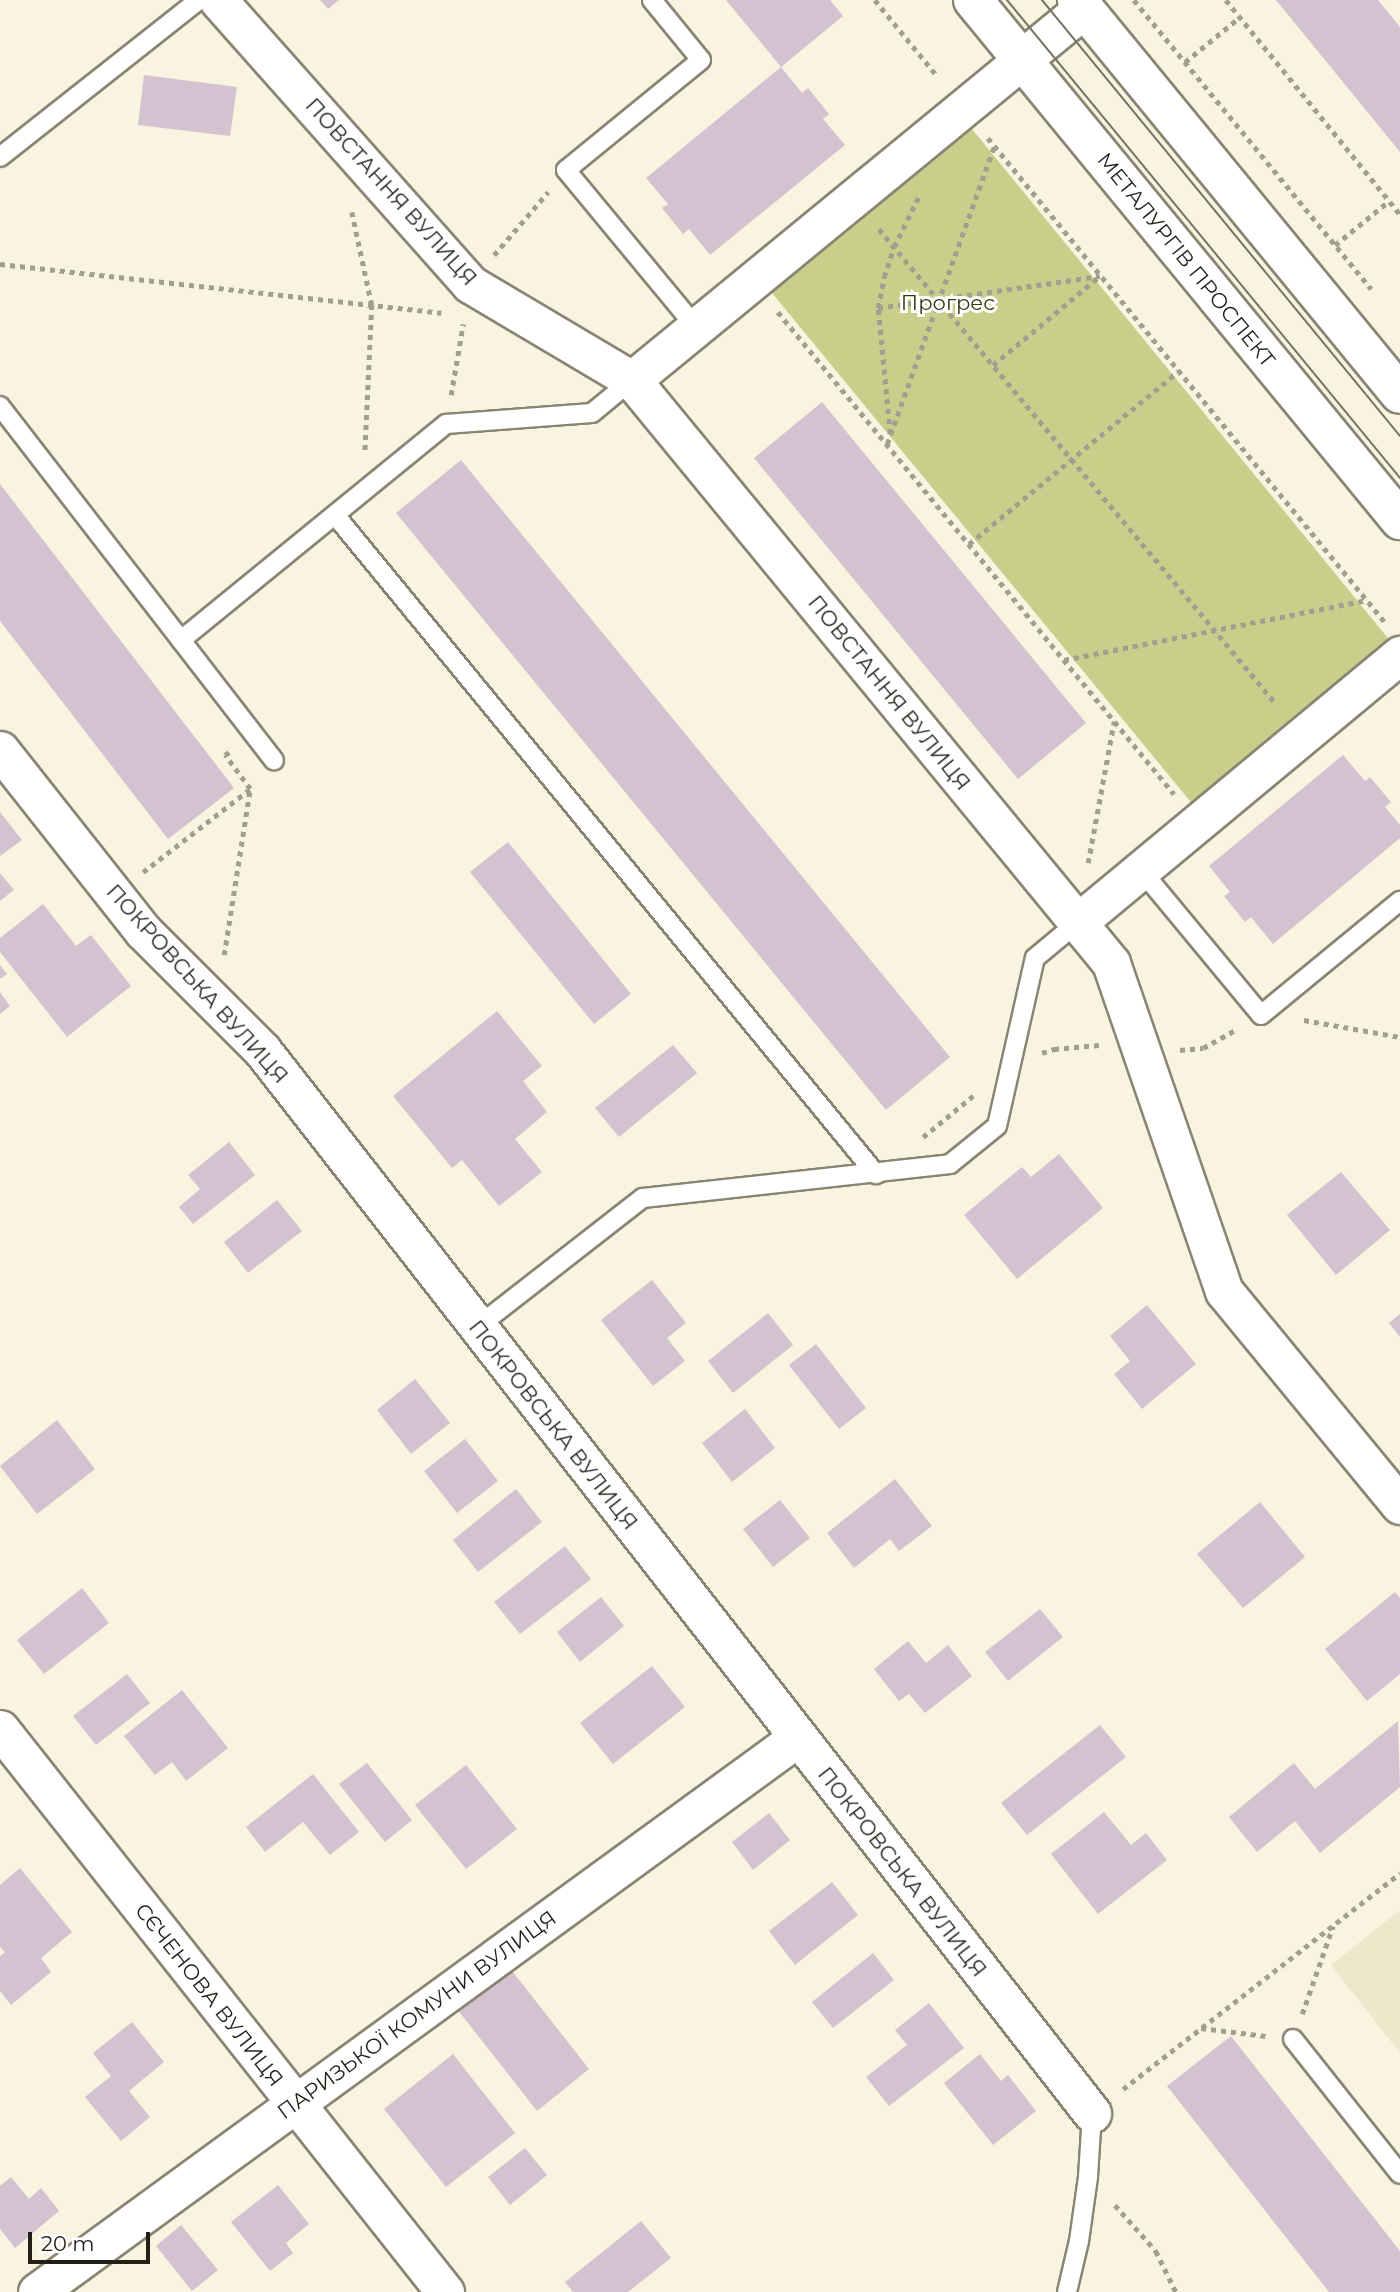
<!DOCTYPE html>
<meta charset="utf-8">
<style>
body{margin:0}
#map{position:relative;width:1400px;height:2292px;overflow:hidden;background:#f9f4e0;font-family:Montserrat,sans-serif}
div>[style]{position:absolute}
.built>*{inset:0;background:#eee7cc}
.green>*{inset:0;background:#c9cf8a}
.building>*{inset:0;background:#d4c2d0}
.path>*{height:4.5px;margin-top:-2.25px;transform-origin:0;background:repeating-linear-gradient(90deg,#a29e90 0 5px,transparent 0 10px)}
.roads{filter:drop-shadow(2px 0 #898573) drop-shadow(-2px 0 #898573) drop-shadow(0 2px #898573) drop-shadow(0 -2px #898573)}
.lane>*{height:18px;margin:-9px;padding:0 9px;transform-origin:9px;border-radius:9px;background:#fff}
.street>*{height:37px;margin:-18.5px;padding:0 18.5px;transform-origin:18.5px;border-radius:18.5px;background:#fff}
.primary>*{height:38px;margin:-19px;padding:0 19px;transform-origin:19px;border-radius:19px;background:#fff}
.tram>*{height:2px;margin:-1px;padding:0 1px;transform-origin:1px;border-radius:1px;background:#777467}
span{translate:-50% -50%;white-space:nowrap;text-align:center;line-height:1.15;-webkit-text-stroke:6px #fff;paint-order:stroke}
.street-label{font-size:21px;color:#211f18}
.park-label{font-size:21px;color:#36380e}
.scale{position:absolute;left:28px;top:2232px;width:122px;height:32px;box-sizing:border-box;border:4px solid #211f18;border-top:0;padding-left:9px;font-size:21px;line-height:24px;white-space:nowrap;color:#211f18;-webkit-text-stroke:5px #fff;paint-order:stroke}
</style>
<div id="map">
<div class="built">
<div style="clip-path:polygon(1400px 1910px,1400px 2053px,1331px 1965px)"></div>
</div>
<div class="green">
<div style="clip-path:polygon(963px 118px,1396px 648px,1199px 812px,763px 282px)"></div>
</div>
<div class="building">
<div style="clip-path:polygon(320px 0,339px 0,328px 9px)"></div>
<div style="clip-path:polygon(726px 0,830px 0,843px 16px,781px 67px)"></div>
<div style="clip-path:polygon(1276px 0,1378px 0,1400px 27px,1400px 152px)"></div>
<div style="clip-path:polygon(781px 67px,802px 93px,808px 88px,829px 114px,823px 119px,845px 145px,710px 255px,689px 229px,683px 234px,662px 208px,668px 204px,646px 178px)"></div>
<div style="clip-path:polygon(144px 75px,237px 87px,230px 136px,138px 125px)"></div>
<div style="clip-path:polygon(822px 402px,1086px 723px,1018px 779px,754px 458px)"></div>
<div style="clip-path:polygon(461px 460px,950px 1057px,886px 1110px,396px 513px)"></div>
<div style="clip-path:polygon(0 484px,234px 788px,168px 839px,0 621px)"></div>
<div style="clip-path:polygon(1343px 755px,1365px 781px,1370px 777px,1391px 802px,1385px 807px,1400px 825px,1400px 838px,1273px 944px,1251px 917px,1245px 922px,1224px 896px,1230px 892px,1209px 866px)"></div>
<div style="clip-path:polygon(0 812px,22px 840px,0 856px)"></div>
<div style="clip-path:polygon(508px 842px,631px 994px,594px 1024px,470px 872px)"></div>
<div style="clip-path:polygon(0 873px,14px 890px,0 901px)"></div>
<div style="clip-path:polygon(43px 904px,76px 946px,91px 935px,131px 986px,67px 1037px,0 952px,0 938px)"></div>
<div style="clip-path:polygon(0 965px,7px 974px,0 979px)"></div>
<div style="clip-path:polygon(0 992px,10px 1006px,0 1014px)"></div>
<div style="clip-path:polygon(497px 1011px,542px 1066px,523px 1081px,547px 1112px,515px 1139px,542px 1172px,499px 1206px,462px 1160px,452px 1168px,393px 1096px)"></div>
<div style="clip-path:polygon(673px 1045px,697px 1073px,619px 1137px,595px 1108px)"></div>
<div style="clip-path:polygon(229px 1142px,255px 1175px,193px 1224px,179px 1207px,200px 1189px,188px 1175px)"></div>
<div style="clip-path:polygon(1059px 1154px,1103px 1208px,1017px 1279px,964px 1215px,1022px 1167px,1031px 1177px)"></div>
<div style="clip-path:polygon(1341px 1172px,1390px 1230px,1336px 1275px,1287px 1215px)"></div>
<div style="clip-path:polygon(277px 1200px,302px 1231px,248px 1273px,224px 1242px)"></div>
<div style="clip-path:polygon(652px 1280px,686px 1323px,667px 1338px,685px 1361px,653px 1386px,601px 1320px)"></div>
<div style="clip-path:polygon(1147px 1305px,1196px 1364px,1142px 1409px,1114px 1374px,1130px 1361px,1110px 1336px)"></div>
<div style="clip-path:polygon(768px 1313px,793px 1345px,733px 1393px,708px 1361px)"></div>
<div style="clip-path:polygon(1400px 1314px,1400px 1337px,1389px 1323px)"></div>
<div style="clip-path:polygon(816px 1344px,866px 1408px,839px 1429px,789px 1365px)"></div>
<div style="clip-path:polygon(415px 1379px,450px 1423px,411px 1454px,377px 1410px)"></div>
<div style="clip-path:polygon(745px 1409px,775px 1448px,732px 1482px,702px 1443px)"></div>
<div style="clip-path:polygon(57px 1420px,95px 1469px,37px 1514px,0 1466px)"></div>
<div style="clip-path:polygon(465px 1439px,498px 1481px,457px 1513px,424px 1471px)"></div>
<div style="clip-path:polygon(895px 1479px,932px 1526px,899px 1551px,890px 1539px,854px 1568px,827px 1533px)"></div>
<div style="clip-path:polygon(516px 1489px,542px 1522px,478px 1572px,453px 1540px)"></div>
<div style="clip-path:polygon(780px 1500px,810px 1538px,773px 1567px,743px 1529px)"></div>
<div style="clip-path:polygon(1260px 1502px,1305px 1557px,1243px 1608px,1197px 1554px)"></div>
<div style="clip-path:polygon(565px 1546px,591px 1579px,520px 1634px,494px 1602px)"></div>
<div style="clip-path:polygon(82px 1588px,109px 1623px,44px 1674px,17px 1640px)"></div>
<div style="clip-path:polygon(1395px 1592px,1400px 1598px,1400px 1674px,1367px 1701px,1325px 1649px)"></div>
<div style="clip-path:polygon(601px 1597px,624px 1626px,580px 1662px,557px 1632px)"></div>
<div style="clip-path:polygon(1040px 1609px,1063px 1637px,1008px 1681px,985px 1652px)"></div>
<div style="clip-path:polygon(908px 1641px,926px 1663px,948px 1645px,972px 1676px,925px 1713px,909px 1694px,899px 1701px,874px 1669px)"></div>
<div style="clip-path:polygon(652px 1666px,685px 1707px,613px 1764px,580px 1723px)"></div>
<div style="clip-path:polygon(127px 1674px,150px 1703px,96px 1745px,73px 1716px)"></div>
<div style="clip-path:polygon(182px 1690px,228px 1748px,186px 1781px,172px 1762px,155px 1775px,124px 1736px)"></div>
<div style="clip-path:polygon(1398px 1721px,1400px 1787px,1320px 1853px,1295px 1821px,1257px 1852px,1229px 1817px,1294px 1763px,1315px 1789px)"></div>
<div style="clip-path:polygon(1100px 1725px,1126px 1757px,1027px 1835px,1001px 1803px)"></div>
<div style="clip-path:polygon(367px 1763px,412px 1820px,385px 1842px,339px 1784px)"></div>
<div style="clip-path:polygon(466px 1765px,517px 1829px,466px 1869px,415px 1805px)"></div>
<div style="clip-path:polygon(313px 1774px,359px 1832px,330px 1855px,303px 1822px,265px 1852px,246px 1827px)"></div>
<div style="clip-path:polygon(1104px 1812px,1131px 1845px,1146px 1833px,1167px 1860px,1098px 1914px,1051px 1854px)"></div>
<div style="clip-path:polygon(769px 1813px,790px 1840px,753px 1870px,732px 1842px)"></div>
<div style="clip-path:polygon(20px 1868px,72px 1932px,41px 1958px,51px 1972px,11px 2005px,0 1991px,0 1956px,5px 1952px,0 1947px,0 1885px)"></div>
<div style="clip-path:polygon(832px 1882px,858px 1915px,795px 1965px,769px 1931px)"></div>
<div style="clip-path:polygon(873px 1953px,894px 1980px,833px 2028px,812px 2002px)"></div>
<div style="clip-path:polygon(509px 1967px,589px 2069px,537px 2111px,457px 2009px)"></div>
<div style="clip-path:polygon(929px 2003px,964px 2048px,889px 2106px,866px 2077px,907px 2045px,895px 2030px)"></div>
<div style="clip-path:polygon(132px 2022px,164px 2062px,129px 2091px,150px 2117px,121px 2141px,85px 2097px,111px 2076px,93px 2053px)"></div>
<div style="clip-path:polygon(1231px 2036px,1400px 2251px,1400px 2292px,1329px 2292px,1167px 2086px)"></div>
<div style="clip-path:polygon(453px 2054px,515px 2133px,446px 2187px,384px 2109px)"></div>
<div style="clip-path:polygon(980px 2054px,1001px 2081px,1008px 2075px,1036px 2111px,993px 2145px,944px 2083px)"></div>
<div style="clip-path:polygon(525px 2148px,547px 2175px,510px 2205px,488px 2177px)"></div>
<div style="clip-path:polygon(11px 2177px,29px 2199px,41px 2188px,59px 2211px,15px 2248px,0 2229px,0 2186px)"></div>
<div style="clip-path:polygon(278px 2185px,309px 2224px,286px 2243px,293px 2253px,270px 2271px,231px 2222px)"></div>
<div style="clip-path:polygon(641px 2221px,671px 2258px,628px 2292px,573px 2292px,565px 2282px)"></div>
<div style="clip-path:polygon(181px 2225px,218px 2270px,192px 2291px,156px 2246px)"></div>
</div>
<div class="path">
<div style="left:875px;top:0;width:99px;rotate:50.7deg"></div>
<div style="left:1134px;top:0;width:374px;rotate:50.6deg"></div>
<div style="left:1226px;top:0;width:276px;rotate:50.9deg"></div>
<div style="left:1185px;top:62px;width:71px;rotate:-39.3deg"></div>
<div style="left:988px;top:138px;width:625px;rotate:50.65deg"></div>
<div style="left:352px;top:212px;width:95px;rotate:77.9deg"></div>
<div style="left:372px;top:305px;width:148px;rotate:92.7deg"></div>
<div style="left:879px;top:229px;width:620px;rotate:50.1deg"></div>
<div style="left:1335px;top:245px;width:70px;rotate:-39.2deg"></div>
<div style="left:494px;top:255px;width:83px;rotate:-49.4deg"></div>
<div style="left:0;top:264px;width:444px;rotate:6.3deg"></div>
<div style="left:878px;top:308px;width:224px;rotate:-8.2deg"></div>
<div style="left:778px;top:312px;width:624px;rotate:50.59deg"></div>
<div style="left:993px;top:365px;width:139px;rotate:-39.8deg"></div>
<div style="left:451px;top:395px;width:72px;rotate:-80.4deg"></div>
<div style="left:890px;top:434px;width:127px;rotate:-95.4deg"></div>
<div style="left:878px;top:308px;width:32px;rotate:-79deg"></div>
<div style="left:884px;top:277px;width:32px;rotate:-72deg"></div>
<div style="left:894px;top:247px;width:55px;rotate:-63.9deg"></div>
<div style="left:887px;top:444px;width:317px;rotate:-70.2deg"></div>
<div style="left:969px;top:544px;width:272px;rotate:-39.5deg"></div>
<div style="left:1064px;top:660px;width:309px;rotate:-11.2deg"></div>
<div style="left:1088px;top:863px;width:144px;rotate:-79.6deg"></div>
<div style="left:143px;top:872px;width:135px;rotate:-37.8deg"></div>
<div style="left:224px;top:955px;width:168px;rotate:-81.1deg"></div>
<div style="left:250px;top:789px;width:42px;rotate:-126.3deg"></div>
<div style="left:225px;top:755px;width:5px;rotate:-37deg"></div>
<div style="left:1304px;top:1020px;width:97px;rotate:10deg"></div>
<div style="left:1180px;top:1050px;width:23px;rotate:-5deg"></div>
<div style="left:1203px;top:1048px;width:39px;rotate:-29deg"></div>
<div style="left:1042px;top:1053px;width:13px;rotate:-18deg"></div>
<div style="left:1054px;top:1049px;width:45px;rotate:-5.1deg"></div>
<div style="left:923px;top:1137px;width:65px;rotate:-39.4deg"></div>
<div style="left:1302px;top:2014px;width:93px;rotate:-70.6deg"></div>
<div style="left:1201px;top:2028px;width:65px;rotate:7deg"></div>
<div style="left:1123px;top:2089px;width:351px;rotate:-37.9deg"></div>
<div style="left:1115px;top:2205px;width:62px;rotate:48.3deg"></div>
<div style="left:1156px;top:2251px;width:46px;rotate:64deg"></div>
</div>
<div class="roads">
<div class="lane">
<div style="left:652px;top:0;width:77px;rotate:50.8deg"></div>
<div style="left:701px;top:60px;width:174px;rotate:140.8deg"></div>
<div style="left:566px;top:170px;width:204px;rotate:50.4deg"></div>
<div style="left:0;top:157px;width:253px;rotate:-38.3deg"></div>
<div style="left:0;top:406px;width:448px;rotate:52.3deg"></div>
<div style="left:335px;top:515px;width:853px;rotate:50.62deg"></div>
<div style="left:181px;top:640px;width:342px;rotate:-39.2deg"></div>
<div style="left:446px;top:424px;width:146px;rotate:-4.3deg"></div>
<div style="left:592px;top:413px;width:52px;rotate:-39.5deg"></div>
<div style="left:1141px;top:870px;width:188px;rotate:50.4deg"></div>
<div style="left:1261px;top:1015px;width:180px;rotate:-39.4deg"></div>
<div style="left:477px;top:1327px;width:210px;rotate:-37.9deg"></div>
<div style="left:643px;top:1198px;width:309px;rotate:-6.3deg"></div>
<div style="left:950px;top:1164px;width:60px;rotate:-39deg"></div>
<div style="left:997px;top:1126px;width:172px;rotate:-77.3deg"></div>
<div style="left:1035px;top:958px;width:55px;rotate:-39.8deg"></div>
<div style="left:1293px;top:2039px;width:172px;rotate:51.6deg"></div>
<div style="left:1067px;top:2292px;width:52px;rotate:-76.8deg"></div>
<div style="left:1079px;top:2241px;width:65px;rotate:-82deg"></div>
<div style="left:1088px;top:2177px;width:64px;rotate:-86.4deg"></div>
</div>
<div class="street">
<div style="left:218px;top:0;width:380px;rotate:48.4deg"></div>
<div style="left:470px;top:284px;width:188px;rotate:30.7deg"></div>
<div style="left:632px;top:380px;width:755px;rotate:50.59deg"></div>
<div style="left:1111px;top:963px;width:347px;rotate:71deg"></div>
<div style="left:1224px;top:1291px;width:277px;rotate:50.6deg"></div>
<div style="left:632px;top:380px;width:504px;rotate:-39.37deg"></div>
<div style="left:0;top:750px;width:231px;rotate:51.7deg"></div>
<div style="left:143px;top:931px;width:168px;rotate:45deg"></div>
<div style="left:262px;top:1050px;width:1349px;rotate:52.02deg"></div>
<div style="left:1077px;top:923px;width:420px;rotate:-39.7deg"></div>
<div style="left:0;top:1729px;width:718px;rotate:51.68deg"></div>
<div style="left:37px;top:2292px;width:940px;rotate:-36.09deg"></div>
</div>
<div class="primary">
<div style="left:973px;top:0;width:673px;rotate:50.61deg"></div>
<div style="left:1077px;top:0;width:509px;rotate:50.66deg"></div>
<div style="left:1022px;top:60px;width:80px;rotate:-39.4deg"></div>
</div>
</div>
<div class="tram">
<div style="left:1007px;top:0;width:619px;rotate:50.57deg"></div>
<div style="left:1042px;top:0;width:564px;rotate:50.61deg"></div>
</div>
<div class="street-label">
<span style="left:391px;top:192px;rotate:48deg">ПОВСТАННЯ ВУЛИЦЯ</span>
<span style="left:1186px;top:260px;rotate:51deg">МЕТАЛУРГІВ ПРОСПЕКТ</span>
<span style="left:889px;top:693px;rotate:51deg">ПОВСТАННЯ ВУЛИЦЯ</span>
<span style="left:197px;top:984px;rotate:48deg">ПОКРОВСЬКА ВУЛИЦЯ</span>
<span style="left:553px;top:1425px;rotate:52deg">ПОКРОВСЬКА ВУЛИЦЯ</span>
<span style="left:902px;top:1872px;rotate:52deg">ПОКРОВСЬКА ВУЛИЦЯ</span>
<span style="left:209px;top:1995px;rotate:52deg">СЄЧЕНОВА ВУЛИЦЯ</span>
<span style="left:417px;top:2015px;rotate:-36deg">ПАРИЗЬКОЇ КОМУНИ ВУЛИЦЯ</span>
</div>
<div class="park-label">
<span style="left:948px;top:303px">Прогрес</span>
</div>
<div class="scale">20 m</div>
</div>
